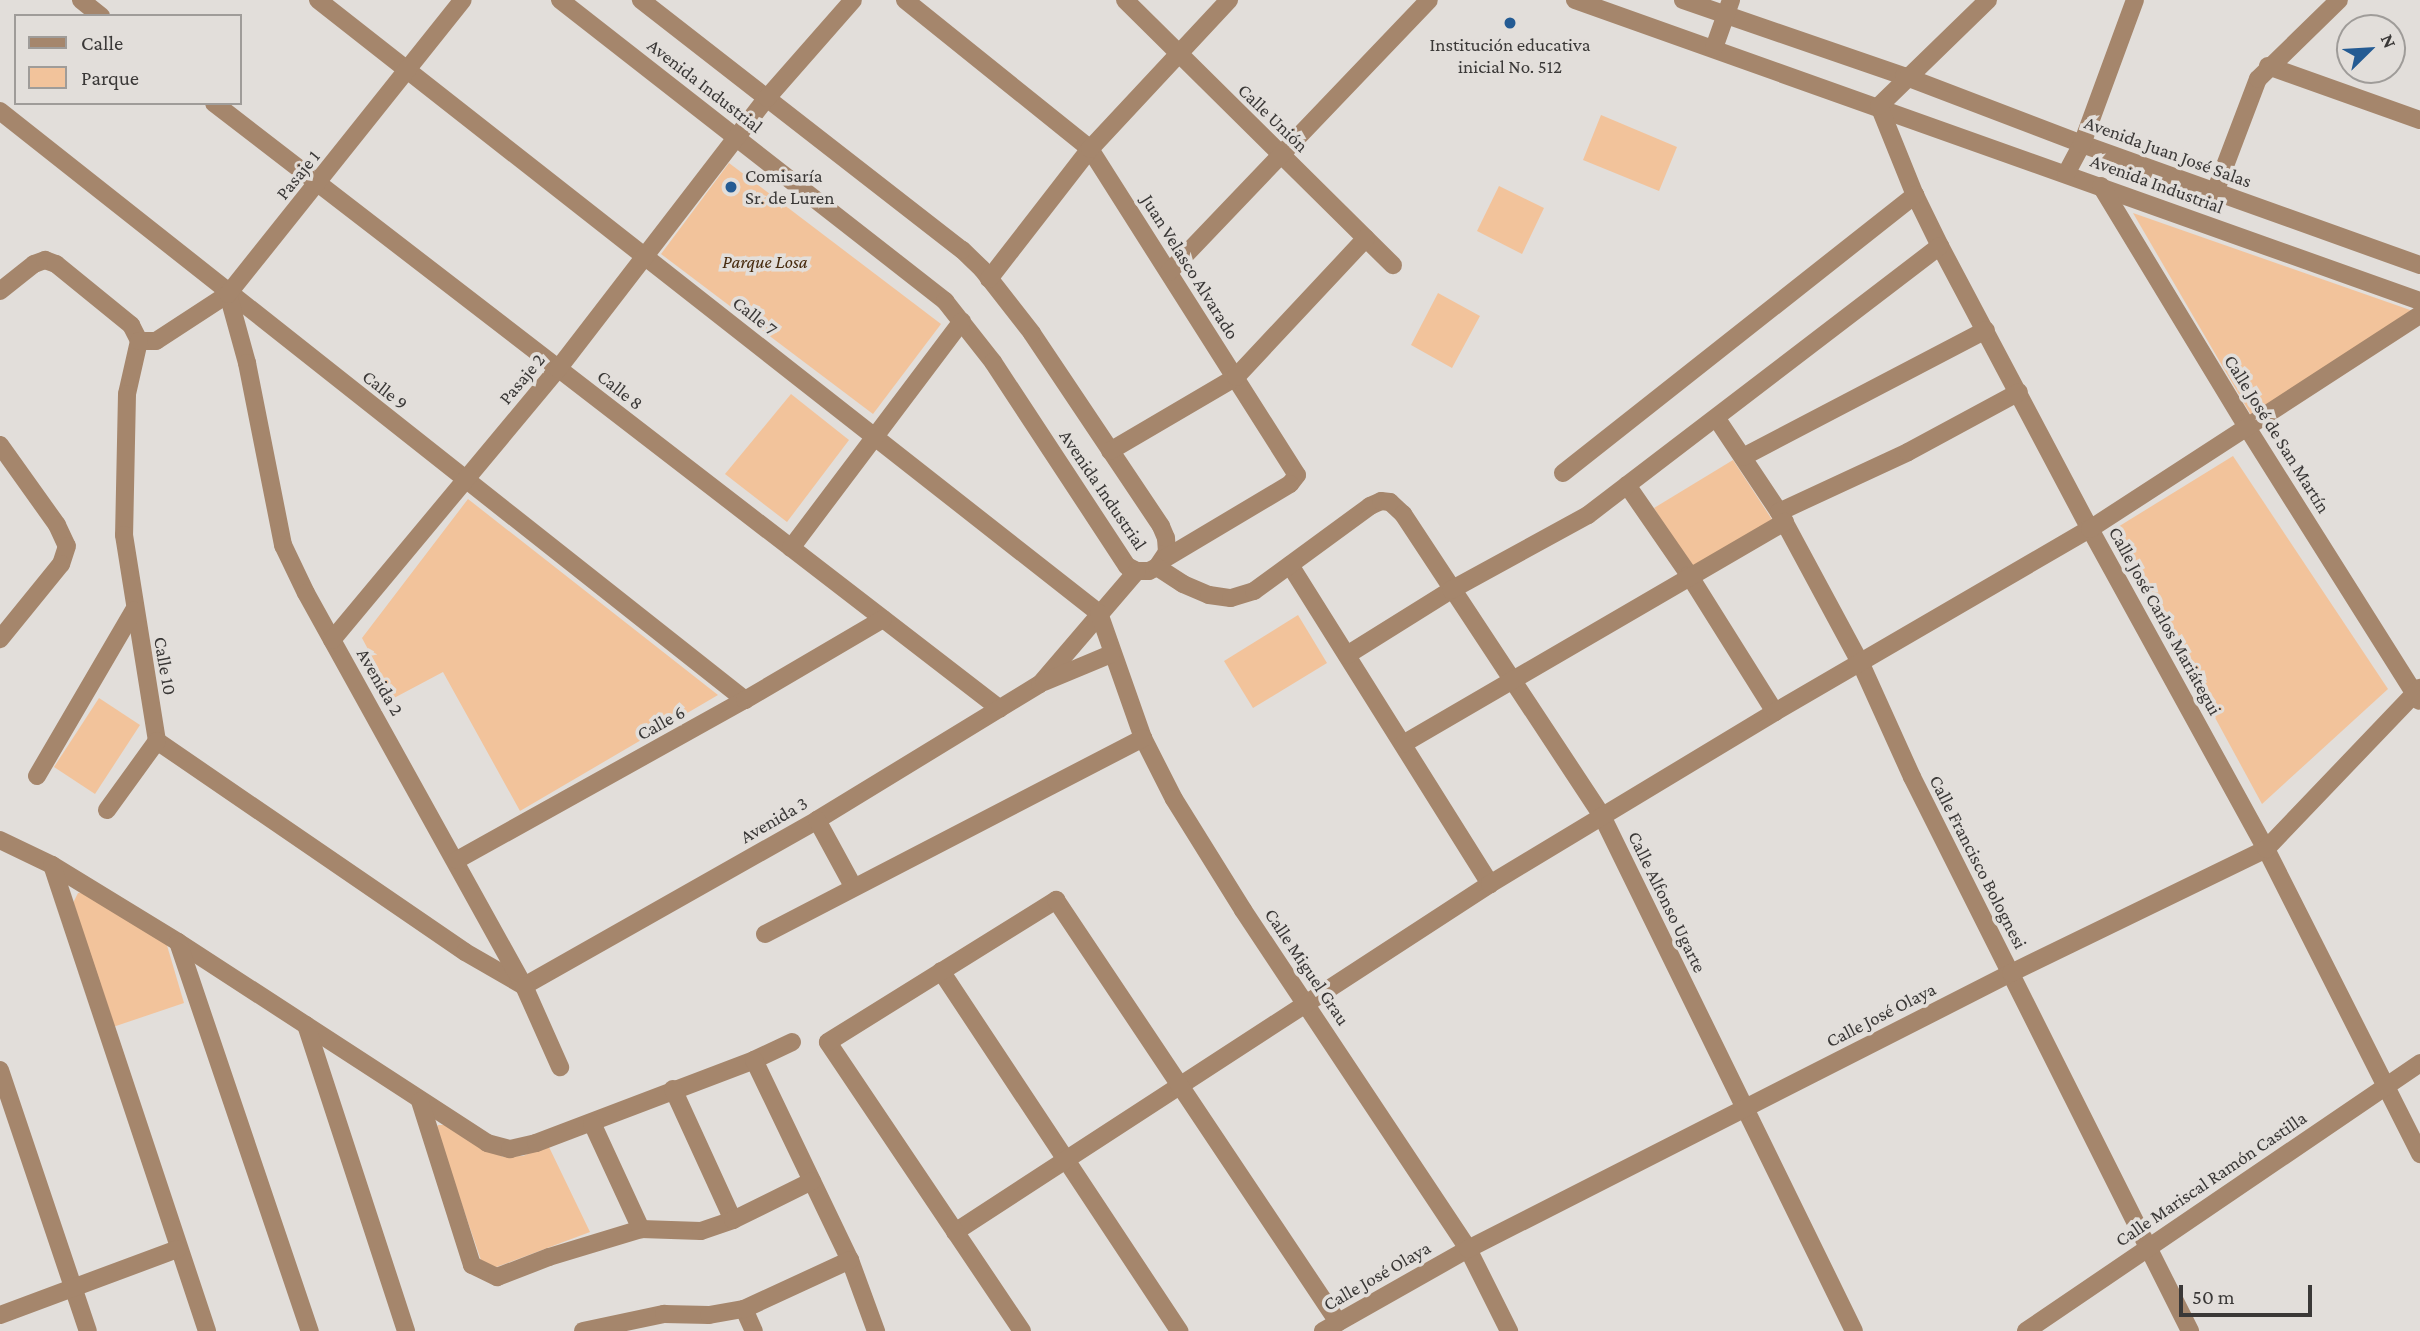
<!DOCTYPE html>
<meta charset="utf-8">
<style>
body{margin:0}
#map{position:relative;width:2420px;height:1331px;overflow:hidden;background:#e2deda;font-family:"Crimson Pro",serif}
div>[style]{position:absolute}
.green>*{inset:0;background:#f2c39b}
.minor>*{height:18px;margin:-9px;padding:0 9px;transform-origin:9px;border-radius:9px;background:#a5866c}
.dots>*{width:19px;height:19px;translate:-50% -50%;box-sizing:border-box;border:4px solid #e2deda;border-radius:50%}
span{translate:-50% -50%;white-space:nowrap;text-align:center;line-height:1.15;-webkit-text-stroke:7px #e2deda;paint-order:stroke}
.poi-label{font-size:19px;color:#3a3837}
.left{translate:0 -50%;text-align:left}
.street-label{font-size:19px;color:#3a3837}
.park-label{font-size:19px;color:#462a0d;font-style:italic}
.legend{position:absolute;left:14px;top:14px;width:228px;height:91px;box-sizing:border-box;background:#e2deda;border:2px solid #9f9c99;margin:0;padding:9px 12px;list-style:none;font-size:21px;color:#3a3837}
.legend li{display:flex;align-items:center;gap:14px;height:35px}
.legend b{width:35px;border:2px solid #9f9c99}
.north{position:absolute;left:2336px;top:14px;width:70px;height:70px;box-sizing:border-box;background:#e2deda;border:2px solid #9f9c99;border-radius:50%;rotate:66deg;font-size:19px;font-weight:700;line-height:28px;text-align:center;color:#3a3837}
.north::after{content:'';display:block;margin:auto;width:24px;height:32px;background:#245b93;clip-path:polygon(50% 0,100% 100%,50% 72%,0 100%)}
.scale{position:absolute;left:2179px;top:1285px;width:133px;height:32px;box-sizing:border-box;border:4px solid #3a3837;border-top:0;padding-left:9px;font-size:21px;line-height:24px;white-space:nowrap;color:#3a3837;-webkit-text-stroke:5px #e2deda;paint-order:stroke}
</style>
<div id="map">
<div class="green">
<div style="clip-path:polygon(1601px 115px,1677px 147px,1659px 191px,1583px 160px)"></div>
<div style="clip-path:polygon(729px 163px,941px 324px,873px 414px,661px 254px)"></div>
<div style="clip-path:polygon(1499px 186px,1544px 208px,1522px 254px,1477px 231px)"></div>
<div style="clip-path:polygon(2133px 213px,2413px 311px,2251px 415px)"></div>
<div style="clip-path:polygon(1438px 293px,1480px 316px,1452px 368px,1411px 345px)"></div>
<div style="clip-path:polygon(791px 394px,849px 440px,787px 522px,725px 474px)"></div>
<div style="clip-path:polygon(2233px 456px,2388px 689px,2262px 804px,2113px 530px)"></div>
<div style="clip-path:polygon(1733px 460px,1773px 521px,1691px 568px,1654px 508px)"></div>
<div style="clip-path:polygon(468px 499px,718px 695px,520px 811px,443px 672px,394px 698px,362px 638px)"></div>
<div style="clip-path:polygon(1298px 615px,1327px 663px,1253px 708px,1224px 661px)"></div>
<div style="clip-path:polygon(99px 698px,140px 725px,95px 794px,54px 767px)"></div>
<div style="clip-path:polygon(91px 892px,166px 942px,184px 1003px,113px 1027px,70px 909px,78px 893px)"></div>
<div style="clip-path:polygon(438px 1125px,448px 1125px,503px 1157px,523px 1156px,548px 1145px,590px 1232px,491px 1269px,483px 1266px,436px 1129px)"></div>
</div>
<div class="minor">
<div style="left:81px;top:0;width:26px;rotate:39deg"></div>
<div style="left:318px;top:0;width:993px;rotate:38.13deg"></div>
<div style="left:560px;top:0;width:489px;rotate:38deg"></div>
<div style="left:945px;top:301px;width:78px;rotate:51.8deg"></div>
<div style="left:993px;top:362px;width:244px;rotate:56.7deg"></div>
<div style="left:1127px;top:566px;width:11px;rotate:27deg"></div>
<div style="left:1137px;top:571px;width:12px"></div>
<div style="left:1149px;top:571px;width:9px;rotate:-27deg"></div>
<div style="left:1157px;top:567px;width:18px;rotate:-56deg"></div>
<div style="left:1167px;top:552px;width:14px;rotate:-94deg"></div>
<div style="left:1166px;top:538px;width:13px;rotate:-113deg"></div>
<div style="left:1161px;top:526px;width:232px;rotate:-123.8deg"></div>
<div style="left:1032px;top:333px;width:81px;rotate:-128deg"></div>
<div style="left:982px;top:269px;width:28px;rotate:-136deg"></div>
<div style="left:962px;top:250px;width:407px;rotate:-142.1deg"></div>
<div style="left:905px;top:0;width:238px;rotate:38.8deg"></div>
<div style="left:1090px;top:149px;width:386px;rotate:57.6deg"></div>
<div style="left:1297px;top:475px;width:11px;rotate:128deg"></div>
<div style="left:1290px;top:484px;width:147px;rotate:149.2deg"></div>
<div style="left:1125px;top:0;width:377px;rotate:44.7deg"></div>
<div style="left:1575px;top:0;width:897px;rotate:19.61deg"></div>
<div style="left:1683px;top:0;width:237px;rotate:19deg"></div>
<div style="left:1714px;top:48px;width:51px;rotate:-70.5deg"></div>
<div style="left:2268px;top:66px;width:161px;rotate:19.6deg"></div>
<div style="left:1904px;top:76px;width:191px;rotate:20.9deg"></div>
<div style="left:2082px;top:144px;width:359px;rotate:19.7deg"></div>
<div style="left:214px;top:103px;width:992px;rotate:37.63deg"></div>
<div style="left:1879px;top:106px;width:96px;rotate:68deg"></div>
<div style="left:1915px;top:195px;width:57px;rotate:63.9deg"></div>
<div style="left:1940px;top:246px;width:320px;rotate:62.1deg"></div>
<div style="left:2090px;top:529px;width:365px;rotate:61.2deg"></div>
<div style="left:2266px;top:849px;width:342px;rotate:63.2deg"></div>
<div style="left:1879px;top:106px;width:152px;rotate:-44.2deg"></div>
<div style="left:0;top:111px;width:950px;rotate:38.33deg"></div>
<div style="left:2066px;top:174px;width:34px;rotate:-62deg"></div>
<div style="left:2082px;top:144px;width:153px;rotate:-69.8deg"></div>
<div style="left:2101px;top:186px;width:284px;rotate:58.8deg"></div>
<div style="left:2248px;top:429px;width:321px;rotate:57.8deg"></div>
<div style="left:2215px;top:192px;width:121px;rotate:-69.2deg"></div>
<div style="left:2258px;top:79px;width:113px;rotate:-44.3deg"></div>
<div style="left:1169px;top:272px;width:376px;rotate:-46.3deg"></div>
<div style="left:989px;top:279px;width:165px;rotate:-52.2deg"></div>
<div style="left:1090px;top:149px;width:204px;rotate:-47deg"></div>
<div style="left:0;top:291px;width:43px;rotate:-38.5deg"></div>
<div style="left:34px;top:264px;width:12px;rotate:-20deg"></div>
<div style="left:45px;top:260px;width:12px;rotate:20deg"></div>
<div style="left:56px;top:264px;width:97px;rotate:39.1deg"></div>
<div style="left:131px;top:325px;width:18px;rotate:63deg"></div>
<div style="left:139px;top:341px;width:54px;rotate:102.8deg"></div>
<div style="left:127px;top:394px;width:141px;rotate:91.2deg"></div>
<div style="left:124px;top:535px;width:209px;rotate:80.9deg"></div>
<div style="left:157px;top:741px;width:373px;rotate:34.4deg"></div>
<div style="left:465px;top:952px;width:68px;rotate:30deg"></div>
<div style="left:524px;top:986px;width:337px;rotate:-29.5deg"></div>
<div style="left:817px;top:820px;width:261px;rotate:-31.4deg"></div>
<div style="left:1040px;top:684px;width:149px;rotate:-49.4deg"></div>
<div style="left:228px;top:294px;width:72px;rotate:74.6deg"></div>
<div style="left:247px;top:363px;width:186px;rotate:78.8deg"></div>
<div style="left:283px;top:545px;width:53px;rotate:64.4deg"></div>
<div style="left:306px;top:593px;width:449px;rotate:61deg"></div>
<div style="left:524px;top:986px;width:89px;rotate:66deg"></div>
<div style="left:139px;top:341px;width:17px"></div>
<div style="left:156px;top:341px;width:86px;rotate:-33.1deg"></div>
<div style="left:228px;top:294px;width:376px;rotate:-51.4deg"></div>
<div style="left:1717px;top:419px;width:112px;rotate:56.3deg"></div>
<div style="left:1779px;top:512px;width:173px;rotate:61.7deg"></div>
<div style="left:1861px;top:664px;width:124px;rotate:65.7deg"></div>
<div style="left:1912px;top:777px;width:620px;rotate:63.35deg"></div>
<div style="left:0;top:445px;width:98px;rotate:54.5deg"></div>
<div style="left:57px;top:525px;width:23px;rotate:65deg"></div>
<div style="left:67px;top:546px;width:19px;rotate:108deg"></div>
<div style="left:61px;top:564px;width:97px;rotate:129.1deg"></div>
<div style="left:1110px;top:451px;width:146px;rotate:-30.4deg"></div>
<div style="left:1236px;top:377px;width:190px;rotate:-46.9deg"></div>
<div style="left:1743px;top:457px;width:274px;rotate:-27.6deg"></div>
<div style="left:1563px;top:473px;width:449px;rotate:-38.3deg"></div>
<div style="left:1627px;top:485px;width:109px;rotate:55.4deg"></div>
<div style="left:1689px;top:575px;width:162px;rotate:57.9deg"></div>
<div style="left:1779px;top:512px;width:142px;rotate:-24.9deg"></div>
<div style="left:1908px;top:452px;width:126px;rotate:-28.4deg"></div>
<div style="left:791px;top:548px;width:284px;rotate:-53deg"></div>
<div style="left:1290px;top:565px;width:377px;rotate:57.9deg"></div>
<div style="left:1157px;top:567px;width:31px;rotate:33deg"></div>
<div style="left:1183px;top:584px;width:28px;rotate:23deg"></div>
<div style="left:1209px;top:595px;width:22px;rotate:8deg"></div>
<div style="left:1231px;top:598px;width:24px;rotate:-17deg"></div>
<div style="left:1254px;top:591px;width:144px;rotate:-36.2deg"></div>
<div style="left:1370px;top:506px;width:12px;rotate:-24deg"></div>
<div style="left:1381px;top:501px;width:9px;rotate:6deg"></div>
<div style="left:1390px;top:502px;width:18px;rotate:43deg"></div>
<div style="left:1403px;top:514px;width:362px;rotate:56.6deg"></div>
<div style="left:1602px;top:816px;width:573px;rotate:63.93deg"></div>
<div style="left:1099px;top:613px;width:133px;rotate:70.6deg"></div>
<div style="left:1143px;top:738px;width:68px;rotate:63.1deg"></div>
<div style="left:1174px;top:799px;width:131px;rotate:58.1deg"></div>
<div style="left:1243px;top:910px;width:407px;rotate:56.4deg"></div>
<div style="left:1468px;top:1249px;width:92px;rotate:63.4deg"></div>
<div style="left:332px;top:640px;width:353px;rotate:-50.2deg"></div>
<div style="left:558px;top:369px;width:342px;rotate:-52.4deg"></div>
<div style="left:767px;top:98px;width:130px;rotate:-48.7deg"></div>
<div style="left:1347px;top:655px;width:123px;rotate:-32deg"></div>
<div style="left:1451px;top:590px;width:156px;rotate:-28.7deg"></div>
<div style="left:1588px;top:515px;width:443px;rotate:-37.4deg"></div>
<div style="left:1044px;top:682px;width:73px;rotate:-22.7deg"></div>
<div style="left:1403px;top:744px;width:442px;rotate:-30.2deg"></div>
<div style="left:37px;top:776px;width:192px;rotate:-59.7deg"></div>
<div style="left:107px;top:810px;width:85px;rotate:-54.1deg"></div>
<div style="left:817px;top:820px;width:75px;rotate:61.4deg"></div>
<div style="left:0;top:840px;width:58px;rotate:25.7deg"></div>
<div style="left:52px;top:865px;width:148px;rotate:31.4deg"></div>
<div style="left:178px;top:942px;width:369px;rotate:33deg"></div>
<div style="left:487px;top:1143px;width:24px;rotate:15deg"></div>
<div style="left:510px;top:1149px;width:27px;rotate:-13deg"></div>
<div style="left:536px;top:1143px;width:233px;rotate:-20.8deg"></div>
<div style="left:754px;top:1060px;width:42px;rotate:-25.3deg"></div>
<div style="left:457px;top:860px;width:329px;rotate:-29.1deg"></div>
<div style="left:745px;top:700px;width:160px;rotate:-30.4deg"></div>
<div style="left:52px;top:865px;width:491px;rotate:71.6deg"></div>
<div style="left:765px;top:934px;width:426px;rotate:-27.4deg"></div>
<div style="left:178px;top:942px;width:411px;rotate:71.3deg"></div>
<div style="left:941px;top:971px;width:432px;rotate:56.5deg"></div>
<div style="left:306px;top:1025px;width:322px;rotate:71.9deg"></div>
<div style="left:754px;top:1060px;width:222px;rotate:64.4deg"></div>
<div style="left:850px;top:1260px;width:76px;rotate:69.9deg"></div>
<div style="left:0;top:1070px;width:275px;rotate:71.4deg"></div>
<div style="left:673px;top:1089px;width:144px;rotate:65.4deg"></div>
<div style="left:420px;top:1101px;width:172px;rotate:72.4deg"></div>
<div style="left:472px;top:1265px;width:28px;rotate:26deg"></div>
<div style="left:497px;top:1277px;width:56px;rotate:-21deg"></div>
<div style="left:549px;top:1257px;width:96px;rotate:-16.9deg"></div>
<div style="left:641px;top:1229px;width:60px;rotate:1.9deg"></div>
<div style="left:701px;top:1231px;width:34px;rotate:-19deg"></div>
<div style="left:733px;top:1220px;width:88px;rotate:-26.3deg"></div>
<div style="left:592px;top:1123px;width:117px;rotate:65.2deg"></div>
<div style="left:955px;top:1232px;width:638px;rotate:-33.04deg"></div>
<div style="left:1490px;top:884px;width:333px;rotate:-31.1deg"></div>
<div style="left:1775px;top:712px;width:364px;rotate:-30.2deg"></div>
<div style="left:2090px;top:529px;width:393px;rotate:-33deg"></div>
<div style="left:744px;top:1309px;width:24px;rotate:66deg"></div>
<div style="left:0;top:1315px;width:189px;rotate:-20.4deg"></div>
<div style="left:583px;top:1331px;width:83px;rotate:-11.9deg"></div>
<div style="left:664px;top:1314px;width:45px;rotate:1.3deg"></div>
<div style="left:709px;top:1315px;width:36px;rotate:-10deg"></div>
<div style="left:744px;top:1309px;width:117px;rotate:-24.8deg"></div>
<div style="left:1022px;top:1331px;width:348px;rotate:-123.9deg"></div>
<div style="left:828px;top:1042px;width:269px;rotate:-31.9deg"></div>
<div style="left:1056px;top:900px;width:508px;rotate:56.25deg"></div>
<div style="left:1323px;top:1331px;width:167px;rotate:-29.5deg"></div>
<div style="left:1468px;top:1249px;width:609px;rotate:-26.94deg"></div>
<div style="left:2011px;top:973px;width:284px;rotate:-25.9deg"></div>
<div style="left:2266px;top:849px;width:223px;rotate:-46.3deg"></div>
<div style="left:2026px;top:1331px;width:477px;rotate:-34.2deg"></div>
</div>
<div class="dots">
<div style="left:1510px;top:23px;background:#245b93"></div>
<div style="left:731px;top:187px;background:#245b93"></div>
</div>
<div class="poi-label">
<span style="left:1510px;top:56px">Institución educativa<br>inicial No. 512</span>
<span class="left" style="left:745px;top:187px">Comisaría<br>Sr. de Luren</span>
</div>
<div class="street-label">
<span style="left:705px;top:86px;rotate:38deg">Avenida Industrial</span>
<span style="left:1273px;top:118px;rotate:44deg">Calle Unión</span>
<span style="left:2168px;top:152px;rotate:20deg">Avenida Juan José Salas</span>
<span style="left:298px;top:175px;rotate:-51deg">Pasaje 1</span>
<span style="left:2157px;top:184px;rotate:20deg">Avenida Industrial</span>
<span style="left:1190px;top:267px;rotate:58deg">Juan Velasco Alvarado</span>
<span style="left:755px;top:316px;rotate:38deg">Calle 7</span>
<span style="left:522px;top:379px;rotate:-50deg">Pasaje 2</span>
<span style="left:385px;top:390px;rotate:38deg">Calle 9</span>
<span style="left:620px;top:390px;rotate:38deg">Calle 8</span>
<span style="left:2277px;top:434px;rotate:58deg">Calle José de San Martín</span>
<span style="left:1103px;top:490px;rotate:56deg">Avenida Industrial</span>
<span style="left:2165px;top:621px;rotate:61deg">Calle José Carlos Mariátegui</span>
<span style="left:165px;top:666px;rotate:80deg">Calle 10</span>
<span style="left:380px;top:682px;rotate:60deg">Avenida 2</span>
<span style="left:661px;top:723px;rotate:-29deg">Calle 6</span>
<span style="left:774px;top:820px;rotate:-30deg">Avenida 3</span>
<span style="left:1978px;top:862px;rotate:63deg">Calle Francisco Bolognesi</span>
<span style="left:1667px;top:902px;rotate:64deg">Calle Alfonso Ugarte</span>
<span style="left:1307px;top:967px;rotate:56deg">Calle Miguel Grau</span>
<span style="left:1881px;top:1015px;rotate:-27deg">Calle José Olaya</span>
<span style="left:2211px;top:1179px;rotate:-34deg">Calle Mariscal Ramón Castilla</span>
<span style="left:1377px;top:1276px;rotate:-30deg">Calle José Olaya</span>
</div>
<div class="park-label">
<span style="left:765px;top:262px">Parque Losa</span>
</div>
<ul class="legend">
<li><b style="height:9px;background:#a5866c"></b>Calle</li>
<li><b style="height:19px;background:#f2c39b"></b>Parque</li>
</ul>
<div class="north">N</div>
<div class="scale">50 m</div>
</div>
